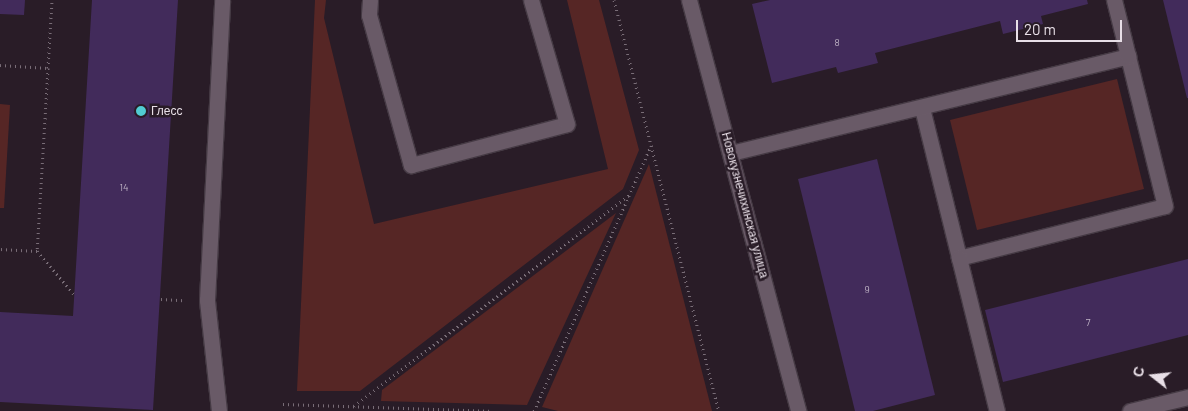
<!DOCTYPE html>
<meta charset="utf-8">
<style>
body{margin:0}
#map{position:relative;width:1188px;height:411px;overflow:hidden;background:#291c27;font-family:Barlow,sans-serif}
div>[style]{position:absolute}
.green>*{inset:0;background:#562625}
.building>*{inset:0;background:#422b5b}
.path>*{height:3px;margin-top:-1.5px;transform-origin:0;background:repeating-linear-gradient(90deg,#796d77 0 1px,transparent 0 5px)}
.roads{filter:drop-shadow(1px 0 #453a44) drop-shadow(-1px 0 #453a44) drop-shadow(0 1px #453a44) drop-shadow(0 -1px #453a44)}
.lane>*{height:15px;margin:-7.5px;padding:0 7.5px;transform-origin:7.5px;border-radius:7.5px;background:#695a67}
.street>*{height:15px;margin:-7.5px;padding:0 7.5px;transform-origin:7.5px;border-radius:7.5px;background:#695a67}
.dots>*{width:14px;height:14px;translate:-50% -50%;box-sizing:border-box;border:2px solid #291c27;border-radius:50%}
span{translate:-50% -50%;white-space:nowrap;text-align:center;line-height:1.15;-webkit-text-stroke:5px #291c27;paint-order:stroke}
.number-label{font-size:10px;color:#beb2c4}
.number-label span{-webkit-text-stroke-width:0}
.poi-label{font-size:12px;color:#e8dfe7}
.left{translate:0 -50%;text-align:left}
.street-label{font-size:12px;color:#e8dfe7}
.north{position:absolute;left:1128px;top:351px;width:50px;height:50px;-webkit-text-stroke:4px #291c27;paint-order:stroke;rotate:286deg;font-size:14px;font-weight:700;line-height:20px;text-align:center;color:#e8dfe7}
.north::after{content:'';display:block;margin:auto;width:18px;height:22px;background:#e8dfe7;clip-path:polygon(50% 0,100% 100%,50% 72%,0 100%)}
.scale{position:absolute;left:1016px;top:20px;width:106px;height:22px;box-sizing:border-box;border:2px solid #e8dfe7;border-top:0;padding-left:6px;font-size:15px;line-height:18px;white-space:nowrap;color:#e8dfe7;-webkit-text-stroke:4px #291c27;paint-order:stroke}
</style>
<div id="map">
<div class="green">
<div style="clip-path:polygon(315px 0,326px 0,324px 18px,374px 224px,608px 169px,567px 0,599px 0,639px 150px,623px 189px,360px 391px,297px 391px)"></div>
<div style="clip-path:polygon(1117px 79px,1144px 189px,977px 230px,950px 120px)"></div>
<div style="clip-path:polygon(0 104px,10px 105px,4px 208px,0 208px)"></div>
<div style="clip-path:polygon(649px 164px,712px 411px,558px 411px,542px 407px)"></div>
<div style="clip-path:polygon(616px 213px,527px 405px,381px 401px,382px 390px)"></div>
</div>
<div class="building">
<div style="clip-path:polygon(0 0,25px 0,24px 15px,0 14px)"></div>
<div style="clip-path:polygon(92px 0,178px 0,153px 410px,0 402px,0 312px,73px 316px)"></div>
<div style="clip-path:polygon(770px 0,1087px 0,1088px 4px,1041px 16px,1043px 24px,1003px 34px,1000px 21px,875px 53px,878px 63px,838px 73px,836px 67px,772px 83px,752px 4px)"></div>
<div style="clip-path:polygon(1163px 0,1188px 0,1188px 98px,1187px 98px)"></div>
<div style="clip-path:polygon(877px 159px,935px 395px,873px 411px,855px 411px,798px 179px)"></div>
<div style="clip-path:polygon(1188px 259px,1188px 335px,1003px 382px,985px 310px)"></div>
</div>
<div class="path">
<div style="left:614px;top:0;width:424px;rotate:75.7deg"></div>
<div style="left:0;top:65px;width:48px;rotate:3.6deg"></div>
<div style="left:48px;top:68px;width:183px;rotate:93.4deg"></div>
<div style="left:37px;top:251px;width:37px;rotate:-177deg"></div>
<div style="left:48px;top:68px;width:68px;rotate:-86.6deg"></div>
<div style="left:37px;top:251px;width:57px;rotate:49.3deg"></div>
<div style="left:161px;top:299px;width:22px;rotate:3deg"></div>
<div style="left:283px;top:404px;width:206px;rotate:1.9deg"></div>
<div style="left:354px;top:406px;width:348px;rotate:-37.5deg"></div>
<div style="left:534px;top:411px;width:290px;rotate:-66.2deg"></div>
</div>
<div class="roads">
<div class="lane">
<div style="left:370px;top:0;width:15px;rotate:94deg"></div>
<div style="left:369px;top:15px;width:156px;rotate:74.4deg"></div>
<div style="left:411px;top:165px;width:161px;rotate:-14.7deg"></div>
<div style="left:567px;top:124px;width:129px;rotate:-106.2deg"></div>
<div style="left:922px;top:108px;width:154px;rotate:76.1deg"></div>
<div style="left:959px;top:258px;width:212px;rotate:-14.2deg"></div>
<div style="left:1165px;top:206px;width:154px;rotate:-103.9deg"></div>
<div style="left:731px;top:153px;width:409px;rotate:-13.7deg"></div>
<div style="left:1128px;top:56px;width:58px;rotate:-104deg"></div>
<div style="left:959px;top:258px;width:158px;rotate:76.1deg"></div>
<div style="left:219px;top:411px;width:112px;rotate:-96.2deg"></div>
<div style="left:207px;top:300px;width:300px;rotate:-87.1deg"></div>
</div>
<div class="street">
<div style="left:689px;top:0;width:425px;rotate:75.1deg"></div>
<div style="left:1130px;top:411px;width:60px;rotate:-13.6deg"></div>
</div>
</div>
<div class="dots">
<div style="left:141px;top:111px;background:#51ccd2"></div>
</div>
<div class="number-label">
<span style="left:837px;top:43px">8</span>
<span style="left:124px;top:188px">14</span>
<span style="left:867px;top:290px">9</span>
<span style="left:1088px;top:323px">7</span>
</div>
<div class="poi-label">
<span class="left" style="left:151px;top:111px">Глесс</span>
</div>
<div class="street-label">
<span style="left:745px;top:205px;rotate:75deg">Новокузнечихинская улица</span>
</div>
<div class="north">С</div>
<div class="scale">20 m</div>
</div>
